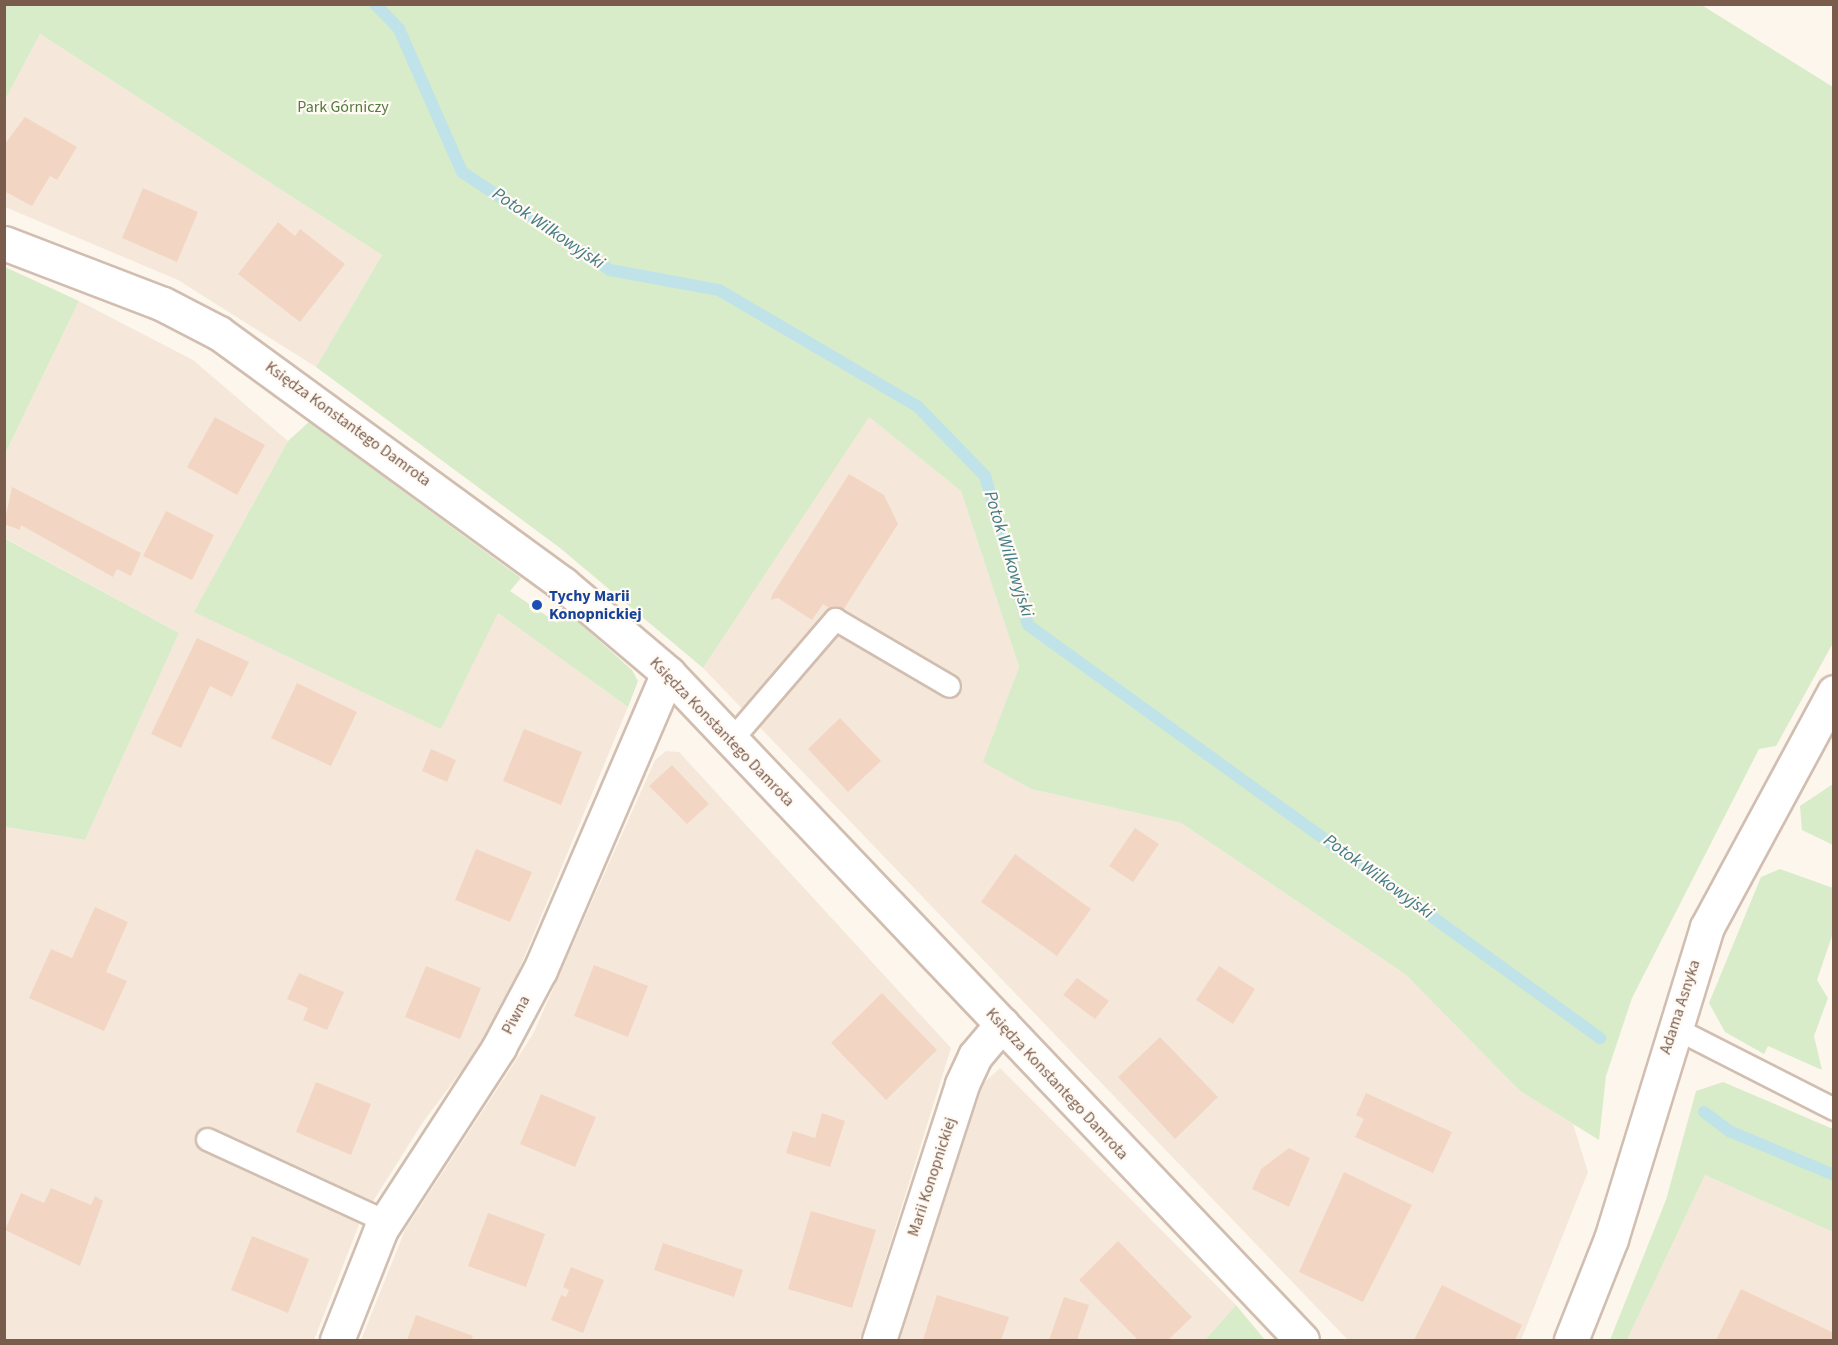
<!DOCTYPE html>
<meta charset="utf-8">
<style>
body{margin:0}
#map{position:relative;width:1838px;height:1345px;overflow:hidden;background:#fdf6ec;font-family:"Source Sans 3",sans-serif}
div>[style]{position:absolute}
.residential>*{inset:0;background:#f5e8da}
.green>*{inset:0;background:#d8ecc9}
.stream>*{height:12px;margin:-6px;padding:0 6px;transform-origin:6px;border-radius:6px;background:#bfe3e8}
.building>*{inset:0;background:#f3d5c3}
.roads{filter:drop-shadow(2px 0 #d1beb0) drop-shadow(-2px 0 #d1beb0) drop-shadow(0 2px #d1beb0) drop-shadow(0 -2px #d1beb0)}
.lane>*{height:21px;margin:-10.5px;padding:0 10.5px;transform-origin:10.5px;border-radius:10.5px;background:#fff}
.street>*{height:33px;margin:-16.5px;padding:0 16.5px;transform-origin:16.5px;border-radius:16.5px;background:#fff}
.secondary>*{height:33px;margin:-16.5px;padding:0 16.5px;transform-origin:16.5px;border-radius:16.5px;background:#fff}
.dots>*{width:16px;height:16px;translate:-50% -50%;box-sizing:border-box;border:3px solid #fffaf3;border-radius:50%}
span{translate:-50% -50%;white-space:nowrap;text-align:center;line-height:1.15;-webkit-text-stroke:4.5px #fffaf3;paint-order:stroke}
.park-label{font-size:16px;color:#537a41}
.street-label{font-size:16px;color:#7a5c4d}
.transit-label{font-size:16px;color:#164399;font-weight:700}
.left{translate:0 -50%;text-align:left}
.water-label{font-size:18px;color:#437c86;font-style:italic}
.frame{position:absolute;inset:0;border:6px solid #7a5c4d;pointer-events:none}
</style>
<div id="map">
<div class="residential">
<div style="clip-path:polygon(40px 34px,382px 255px,316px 367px,178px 280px,5px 207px,5px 100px)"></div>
<div style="clip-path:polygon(79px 301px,193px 360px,288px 441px,195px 612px,497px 612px,628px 707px,496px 1025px,423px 1122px,360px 1222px,314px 1340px,5px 1340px,4px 827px,85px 840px,179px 633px,5px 538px,5px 454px)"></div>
<div style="clip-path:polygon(868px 416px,961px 491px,1019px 667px,984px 762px,1031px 789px,1181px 823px,1405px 974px,1520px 1091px,1573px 1124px,1588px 1172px,1521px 1340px,1348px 1340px,703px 668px)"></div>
<div style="clip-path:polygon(666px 751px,679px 752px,951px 1048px,860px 1340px,361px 1340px,405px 1230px,533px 1034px,655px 760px)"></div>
<div style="clip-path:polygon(1000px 1068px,1236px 1305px,1205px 1340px,894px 1340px,976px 1090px)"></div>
<div style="clip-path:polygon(1705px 1175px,1833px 1232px,1833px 1340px,1627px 1340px)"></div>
</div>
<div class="green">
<div style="clip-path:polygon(5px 4px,1700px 4px,1833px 87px,1833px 643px,1776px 746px,1759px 749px,1632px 998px,1606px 1076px,1599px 1140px,1520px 1091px,1405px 974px,1181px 823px,1031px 789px,983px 762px,1019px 667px,961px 491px,869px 417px,703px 668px,560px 548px,316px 367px,382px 255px,40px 34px,5px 100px)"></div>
<div style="clip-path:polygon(5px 267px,79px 301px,5px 454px)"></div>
<div style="clip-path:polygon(309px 422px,521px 578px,510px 591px,557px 623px,565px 610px,632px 670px,638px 681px,628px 707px,498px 613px,441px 729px,194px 612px,288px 441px)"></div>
<div style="clip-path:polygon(4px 538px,179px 633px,85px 840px,5px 827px)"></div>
<div style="clip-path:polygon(1833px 784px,1833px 845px,1802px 830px,1800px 806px)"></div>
<div style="clip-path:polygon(1780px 869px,1833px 888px,1833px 933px,1817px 980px,1828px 998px,1814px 1036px,1822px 1070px,1768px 1046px,1764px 1054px,1725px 1032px,1709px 1003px,1761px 877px)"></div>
<div style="clip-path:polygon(1723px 1082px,1833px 1129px,1833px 1232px,1705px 1175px,1627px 1340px,1610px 1340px,1666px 1200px,1696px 1091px)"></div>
<div style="clip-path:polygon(1236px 1305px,1265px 1340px,1205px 1340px)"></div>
</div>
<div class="stream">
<div style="left:375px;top:4px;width:35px;rotate:46deg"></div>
<div style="left:399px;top:29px;width:156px;rotate:66.2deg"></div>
<div style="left:462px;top:172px;width:178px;rotate:33.5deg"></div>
<div style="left:610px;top:270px;width:111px;rotate:10.4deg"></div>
<div style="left:719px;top:290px;width:229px;rotate:30.4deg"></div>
<div style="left:917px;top:406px;width:98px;rotate:45.8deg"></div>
<div style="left:985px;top:476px;width:155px;rotate:73.9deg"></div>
<div style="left:1028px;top:625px;width:706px;rotate:35.83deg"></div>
<div style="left:1704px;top:1112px;width:31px;rotate:37deg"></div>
<div style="left:1729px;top:1131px;width:114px;rotate:22.7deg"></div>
</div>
<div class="building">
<div style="clip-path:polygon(25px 117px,77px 147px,57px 180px,50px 176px,32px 206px,4px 191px,4px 145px)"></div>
<div style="clip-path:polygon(143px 188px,198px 212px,177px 262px,122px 238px)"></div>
<div style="clip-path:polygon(278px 222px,295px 236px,300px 229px,345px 264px,300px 322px,238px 274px)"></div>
<div style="clip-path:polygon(215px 417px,265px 445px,237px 495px,187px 467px)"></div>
<div style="clip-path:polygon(849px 474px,884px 495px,898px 524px,840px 615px,823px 604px,812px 620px,778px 598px,771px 600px,772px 595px)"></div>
<div style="clip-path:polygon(12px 487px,141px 553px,131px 576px,117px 569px,113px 577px,21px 525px,20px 530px,4px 524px)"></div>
<div style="clip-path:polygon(166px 511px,214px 535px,192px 580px,143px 556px)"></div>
<div style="clip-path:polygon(197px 638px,249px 662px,232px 697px,210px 686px,181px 748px,151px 734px)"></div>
<div style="clip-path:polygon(297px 683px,357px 712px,331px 766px,271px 738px)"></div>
<div style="clip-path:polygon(840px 718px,881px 761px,848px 792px,808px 749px)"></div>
<div style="clip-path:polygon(524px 729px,582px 752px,561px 805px,503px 781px)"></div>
<div style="clip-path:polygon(431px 749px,456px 760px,447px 782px,422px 771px)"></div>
<div style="clip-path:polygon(672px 765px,709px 804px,687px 824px,649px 786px)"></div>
<div style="clip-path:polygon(1135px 828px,1159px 844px,1133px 882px,1109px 866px)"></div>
<div style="clip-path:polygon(476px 849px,532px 872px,510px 922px,455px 900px)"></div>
<div style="clip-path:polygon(1015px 854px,1091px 909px,1057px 956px,981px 902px)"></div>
<div style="clip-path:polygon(95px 907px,128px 922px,106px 972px,127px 981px,104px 1031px,29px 998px,51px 949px,72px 958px)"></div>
<div style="clip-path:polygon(594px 965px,648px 986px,628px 1037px,574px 1016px)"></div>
<div style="clip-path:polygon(426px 966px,481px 988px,460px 1039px,405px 1017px)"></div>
<div style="clip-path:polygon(1219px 966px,1255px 989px,1233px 1024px,1196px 1000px)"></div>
<div style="clip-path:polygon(299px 973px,344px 992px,327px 1030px,303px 1020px,308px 1008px,287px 999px)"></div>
<div style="clip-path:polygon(1077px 978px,1109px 1001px,1095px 1019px,1063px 995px)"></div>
<div style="clip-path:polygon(882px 993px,937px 1050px,886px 1100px,831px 1043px)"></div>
<div style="clip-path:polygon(1160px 1037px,1218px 1097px,1175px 1139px,1118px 1077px)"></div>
<div style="clip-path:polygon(316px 1082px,371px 1104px,351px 1155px,296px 1132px)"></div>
<div style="clip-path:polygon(1366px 1093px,1452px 1132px,1433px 1173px,1355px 1137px,1364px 1119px,1356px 1115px)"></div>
<div style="clip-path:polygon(541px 1094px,596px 1117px,575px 1167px,520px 1144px)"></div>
<div style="clip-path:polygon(822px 1113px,845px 1121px,830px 1167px,786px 1153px,793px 1131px,815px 1138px)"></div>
<div style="clip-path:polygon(1289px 1148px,1310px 1158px,1289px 1207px,1252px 1189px,1261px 1169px)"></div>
<div style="clip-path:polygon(1344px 1172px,1412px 1205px,1363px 1302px,1299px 1272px)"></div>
<div style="clip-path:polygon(51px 1188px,91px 1205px,95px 1196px,103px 1201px,80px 1266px,5px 1230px,21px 1193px,44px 1203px)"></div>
<div style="clip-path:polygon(811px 1211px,876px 1230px,852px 1308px,788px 1289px)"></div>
<div style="clip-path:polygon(488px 1213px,545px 1234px,526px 1287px,468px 1266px)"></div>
<div style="clip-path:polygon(252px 1236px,309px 1259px,288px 1313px,231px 1290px)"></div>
<div style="clip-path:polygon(1118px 1241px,1192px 1317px,1168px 1340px,1138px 1340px,1079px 1280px)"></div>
<div style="clip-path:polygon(663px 1243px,743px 1270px,734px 1297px,654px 1270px)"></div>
<div style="clip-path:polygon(571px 1267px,604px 1280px,583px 1333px,551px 1320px,561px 1295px,566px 1297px,569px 1290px,563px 1287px)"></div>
<div style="clip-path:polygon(1442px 1285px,1522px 1325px,1515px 1340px,1414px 1340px)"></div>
<div style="clip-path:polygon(1741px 1289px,1834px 1333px,1834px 1340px,1716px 1340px)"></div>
<div style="clip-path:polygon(937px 1295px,1009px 1317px,1001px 1340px,923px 1340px)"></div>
<div style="clip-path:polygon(1064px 1297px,1089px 1305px,1077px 1340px,1049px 1340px)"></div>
<div style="clip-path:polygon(416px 1315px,473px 1336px,471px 1340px,407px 1340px)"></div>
</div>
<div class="roads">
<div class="lane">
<div style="left:731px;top:740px;width:160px;rotate:-49.3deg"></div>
<div style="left:835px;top:619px;width:132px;rotate:30.4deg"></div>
<div style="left:1673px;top:1027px;width:181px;rotate:27deg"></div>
<div style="left:207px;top:1139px;width:196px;rotate:24.7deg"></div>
</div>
<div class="street">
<div style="left:4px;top:243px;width:170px;rotate:21deg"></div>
<div style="left:163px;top:304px;width:63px;rotate:27.4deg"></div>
<div style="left:219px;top:333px;width:426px;rotate:36.1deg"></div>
<div style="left:563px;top:584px;width:138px;rotate:40.3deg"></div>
<div style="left:668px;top:673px;width:920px;rotate:46.45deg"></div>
<div style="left:337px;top:1340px;width:119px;rotate:-68.4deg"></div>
<div style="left:381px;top:1229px;width:217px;rotate:-57deg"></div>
<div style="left:499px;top:1047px;width:87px;rotate:-62deg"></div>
<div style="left:540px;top:970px;width:323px;rotate:-66.7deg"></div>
<div style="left:879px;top:1340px;width:269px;rotate:-72deg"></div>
<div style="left:962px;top:1084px;width:31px;rotate:-65deg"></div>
<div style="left:975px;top:1056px;width:42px;rotate:-49.8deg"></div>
</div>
<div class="secondary">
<div style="left:1571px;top:1340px;width:109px;rotate:-68.4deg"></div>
<div style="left:1611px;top:1239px;width:326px;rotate:-72.9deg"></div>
<div style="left:1707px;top:927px;width:267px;rotate:-61.6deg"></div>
</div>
</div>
<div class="dots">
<div style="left:537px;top:605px;background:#1a4fb4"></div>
</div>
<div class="park-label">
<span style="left:343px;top:107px">Park Górniczy</span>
</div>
<div class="street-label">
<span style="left:348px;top:424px;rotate:36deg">Księdza Konstantego Damrota</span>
<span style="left:722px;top:732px;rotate:46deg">Księdza Konstantego Damrota</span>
<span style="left:1680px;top:1007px;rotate:-72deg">Adama Asnyka</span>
<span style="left:516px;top:1015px;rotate:-62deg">Piwna</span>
<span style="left:1057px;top:1084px;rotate:47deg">Księdza Konstantego Damrota</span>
<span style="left:932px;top:1177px;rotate:-72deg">Marii Konopnickiej</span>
</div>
<div class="transit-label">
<span class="left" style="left:549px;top:605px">Tychy Marii<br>Konopnickiej</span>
</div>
<div class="water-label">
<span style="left:548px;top:229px;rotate:34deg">Potok Wilkowyjski</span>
<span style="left:1008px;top:554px;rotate:73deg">Potok Wilkowyjski</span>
<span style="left:1378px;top:877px;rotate:36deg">Potok Wilkowyjski</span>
</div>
<div class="frame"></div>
</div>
